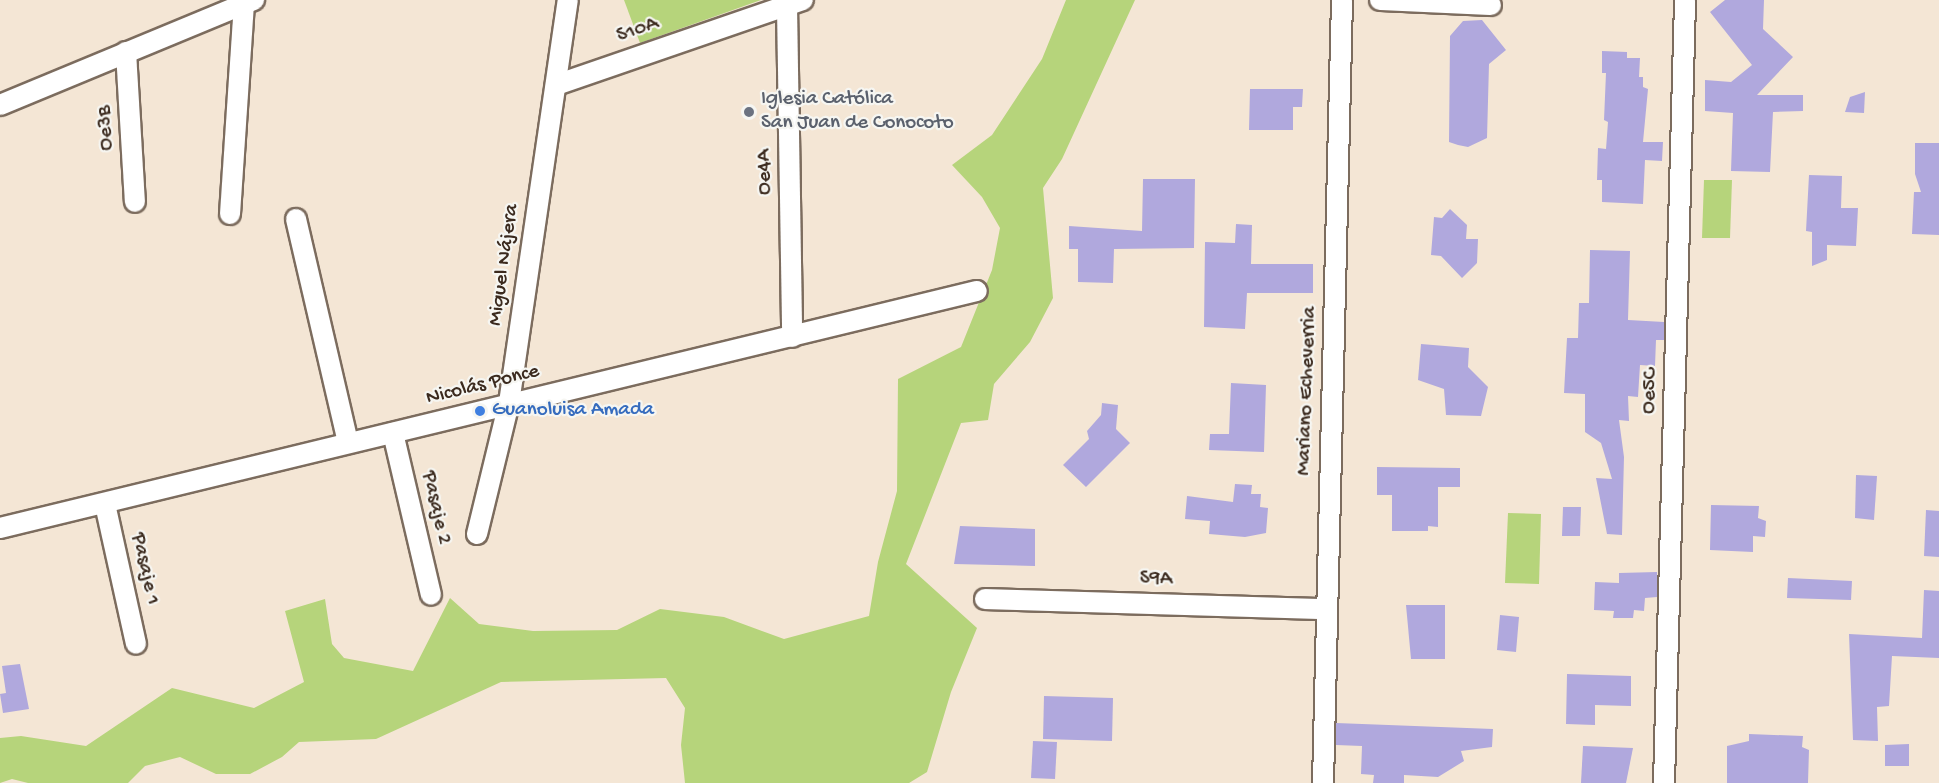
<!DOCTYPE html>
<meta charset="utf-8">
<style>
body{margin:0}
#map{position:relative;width:1939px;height:783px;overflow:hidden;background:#f4e6d5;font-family:"Gochi Hand",sans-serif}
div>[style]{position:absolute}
.green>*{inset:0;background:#b6d47b}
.building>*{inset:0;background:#b0a8dd}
.roads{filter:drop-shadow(2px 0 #7c6c5e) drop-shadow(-2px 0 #7c6c5e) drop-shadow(0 2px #7c6c5e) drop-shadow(0 -2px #7c6c5e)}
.minor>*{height:20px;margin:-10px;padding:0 10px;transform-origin:10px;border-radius:10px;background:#fff}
.dots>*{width:16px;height:16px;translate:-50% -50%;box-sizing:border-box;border:3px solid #f6f6f2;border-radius:50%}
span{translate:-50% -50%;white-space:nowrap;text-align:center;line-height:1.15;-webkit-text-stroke:4.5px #f6f6f2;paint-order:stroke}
.street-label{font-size:21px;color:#3b2a1e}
.worship-label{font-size:21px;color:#5b616d}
.left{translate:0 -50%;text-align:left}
.shop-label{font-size:21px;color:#366cbe}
</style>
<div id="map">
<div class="green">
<div style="clip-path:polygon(624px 0,761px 0,640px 43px)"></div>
<div style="clip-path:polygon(1066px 0,1135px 0,1062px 159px,1043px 188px,1053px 298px,1030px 342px,994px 384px,988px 420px,961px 423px,906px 564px,977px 628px,951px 692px,927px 772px,909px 783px,685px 783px,681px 745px,685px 708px,666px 678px,501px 682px,376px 739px,299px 742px,282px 757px,250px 774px,216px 774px,180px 757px,145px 766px,128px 783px,28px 783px,12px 779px,0 783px,0 738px,21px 736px,86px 746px,172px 688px,254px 708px,304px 682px,285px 611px,325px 599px,332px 644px,344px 658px,413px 671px,450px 598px,479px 624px,533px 631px,617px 630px,660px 609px,724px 617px,784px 639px,869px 616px,878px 562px,897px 491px,898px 379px,961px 347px,992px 270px,1000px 228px,982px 197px,952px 165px,992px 135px,1042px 59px)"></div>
<div style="clip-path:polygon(1704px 180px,1732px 180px,1730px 238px,1702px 238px)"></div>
<div style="clip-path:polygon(1508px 513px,1541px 514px,1539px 584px,1505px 583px)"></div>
</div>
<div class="building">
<div style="clip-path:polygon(1725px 0,1764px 0,1763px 29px,1793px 57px,1757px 95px,1803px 95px,1803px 111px,1773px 112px,1770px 172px,1731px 171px,1733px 113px,1705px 111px,1705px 80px,1731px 82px,1752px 65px,1710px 12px)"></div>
<div style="clip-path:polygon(1482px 20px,1506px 50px,1489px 64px,1487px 138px,1468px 147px,1458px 145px,1449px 142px,1450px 36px,1463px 21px)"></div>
<div style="clip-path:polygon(1602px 51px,1627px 52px,1627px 58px,1640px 58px,1639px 77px,1643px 77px,1643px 87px,1648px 89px,1643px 142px,1663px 142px,1662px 161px,1645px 160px,1643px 204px,1602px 202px,1602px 180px,1597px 180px,1598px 148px,1606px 149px,1608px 122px,1604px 120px,1606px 73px,1602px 73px)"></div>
<div style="clip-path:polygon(1250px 89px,1303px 89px,1302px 107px,1293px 107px,1293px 130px,1249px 130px)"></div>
<div style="clip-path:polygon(1865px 92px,1864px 113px,1845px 112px,1850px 97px)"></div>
<div style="clip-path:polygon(1915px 143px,1939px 143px,1939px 235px,1912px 234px,1914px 192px,1921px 192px,1915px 174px)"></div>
<div style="clip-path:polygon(1809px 175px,1842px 176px,1841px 208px,1858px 208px,1856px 246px,1827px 245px,1827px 260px,1812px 266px,1812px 232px,1806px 231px)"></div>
<div style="clip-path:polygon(1143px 179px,1195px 179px,1194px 248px,1114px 249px,1113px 283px,1078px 282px,1078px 249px,1069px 249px,1069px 226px,1142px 231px)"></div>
<div style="clip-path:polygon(1450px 209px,1467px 225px,1466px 239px,1478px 239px,1477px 263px,1462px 278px,1441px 256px,1431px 255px,1434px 217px,1442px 218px)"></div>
<div style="clip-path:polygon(1236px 224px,1252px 225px,1251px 264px,1313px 264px,1313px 293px,1247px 293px,1245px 329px,1204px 327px,1205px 242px,1235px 243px)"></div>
<div style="clip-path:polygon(1590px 250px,1630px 251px,1628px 320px,1664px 322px,1664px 340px,1656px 340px,1655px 366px,1640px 365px,1638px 397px,1628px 396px,1629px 421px,1619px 420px,1624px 457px,1622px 535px,1607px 534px,1596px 478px,1612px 479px,1601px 443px,1585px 432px,1585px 394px,1564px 393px,1567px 338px,1578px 338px,1579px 303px,1589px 303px)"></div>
<div style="clip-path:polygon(1421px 344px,1469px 348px,1468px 367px,1488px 387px,1481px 416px,1446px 415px,1444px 389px,1418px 380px)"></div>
<div style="clip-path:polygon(1231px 383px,1266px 385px,1264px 452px,1209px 450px,1210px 434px,1229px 434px)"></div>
<div style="clip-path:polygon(1102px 403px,1118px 405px,1116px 429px,1130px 443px,1086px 487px,1063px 465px,1089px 439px,1087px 431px,1101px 415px)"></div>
<div style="clip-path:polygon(1377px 467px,1460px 468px,1460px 487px,1438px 487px,1438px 527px,1428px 526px,1428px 531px,1392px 531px,1392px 495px,1377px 495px)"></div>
<div style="clip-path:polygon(1856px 475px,1877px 476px,1874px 520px,1855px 518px)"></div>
<div style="clip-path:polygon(1235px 484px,1252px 485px,1251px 494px,1261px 494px,1260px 507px,1268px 508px,1266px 533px,1245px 537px,1209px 534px,1210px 521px,1185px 519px,1187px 496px,1233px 502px)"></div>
<div style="clip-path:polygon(1711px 505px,1759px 506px,1758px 518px,1766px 521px,1765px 537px,1753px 536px,1753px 552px,1710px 550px)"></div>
<div style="clip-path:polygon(1563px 507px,1581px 507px,1580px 536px,1562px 536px)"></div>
<div style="clip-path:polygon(1926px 510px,1939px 511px,1939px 557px,1924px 556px)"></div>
<div style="clip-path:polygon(960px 526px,1035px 529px,1035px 566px,954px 564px)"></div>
<div style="clip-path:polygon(1657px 572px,1657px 597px,1645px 598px,1644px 611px,1634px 610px,1633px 618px,1613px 618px,1614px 611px,1594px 610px,1595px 582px,1619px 583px,1619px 573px)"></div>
<div style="clip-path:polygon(1788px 578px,1852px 581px,1851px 600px,1787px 598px)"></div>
<div style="clip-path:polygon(1924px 590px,1939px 591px,1939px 658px,1892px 656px,1889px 706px,1877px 707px,1878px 741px,1853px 740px,1849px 634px,1922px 638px)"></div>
<div style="clip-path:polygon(1406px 605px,1445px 605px,1445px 659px,1411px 659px)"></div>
<div style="clip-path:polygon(1500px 615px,1519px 617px,1516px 652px,1497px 650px)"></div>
<div style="clip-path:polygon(20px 664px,29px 709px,3px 713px,0 694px,6px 693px,2px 666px)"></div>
<div style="clip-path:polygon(1567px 674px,1631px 676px,1631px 706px,1595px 705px,1595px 725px,1566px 724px)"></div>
<div style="clip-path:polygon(1044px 696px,1113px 698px,1112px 741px,1043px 739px)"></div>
<div style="clip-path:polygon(1336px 723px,1493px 729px,1492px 747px,1461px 751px,1464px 761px,1438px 777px,1404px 775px,1404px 783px,1373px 783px,1374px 775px,1361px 774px,1362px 746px,1336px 745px)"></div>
<div style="clip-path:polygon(1749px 734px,1803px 736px,1802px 747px,1809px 750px,1808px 783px,1727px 783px,1727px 746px,1749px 741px)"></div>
<div style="clip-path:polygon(1033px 741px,1057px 742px,1055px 779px,1031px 778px)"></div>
<div style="clip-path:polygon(1909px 744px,1909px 766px,1885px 766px,1885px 745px)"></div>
<div style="clip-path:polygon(1583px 746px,1633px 748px,1626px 783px,1581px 783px)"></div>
</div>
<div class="roads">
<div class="minor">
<div style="left:1380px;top:0;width:111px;rotate:2.6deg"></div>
<div style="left:787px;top:6px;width:331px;rotate:89.1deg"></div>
<div style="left:126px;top:52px;width:150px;rotate:86.6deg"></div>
<div style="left:556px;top:85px;width:261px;rotate:-19deg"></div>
<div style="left:0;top:105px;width:275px;rotate:-22.5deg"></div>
<div style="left:230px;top:214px;width:210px;rotate:-86.2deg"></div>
<div style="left:296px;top:219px;width:229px;rotate:76.9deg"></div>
<div style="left:393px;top:433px;width:166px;rotate:76.8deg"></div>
<div style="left:105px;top:504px;width:143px;rotate:77.5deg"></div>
<div style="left:0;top:528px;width:1005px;rotate:-13.64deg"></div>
<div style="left:477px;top:534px;width:135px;rotate:-76.3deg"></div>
<div style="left:509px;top:403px;width:407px;rotate:-81.7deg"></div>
<div style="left:985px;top:599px;width:341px;rotate:1.7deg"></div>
<div style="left:1323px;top:783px;width:783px;rotate:-88.61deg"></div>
<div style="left:1664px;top:783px;width:783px;rotate:-88.46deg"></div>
</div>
</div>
<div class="dots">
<div style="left:749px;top:112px;background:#6b7280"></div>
<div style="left:480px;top:411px;background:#3f7fe0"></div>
</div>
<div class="street-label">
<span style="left:638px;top:31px;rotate:-19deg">S10A</span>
<span style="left:107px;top:128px;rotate:-93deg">Oe3B</span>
<span style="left:766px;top:172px;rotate:-91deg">Oe4A</span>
<span style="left:505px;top:265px;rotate:-82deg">Miguel Nájera</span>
<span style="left:483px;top:386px;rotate:-14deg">Nicolás Ponce</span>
<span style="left:1308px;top:391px;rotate:-88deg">Mariano Echeverria</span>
<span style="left:1651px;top:391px;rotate:-88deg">Oe5C</span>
<span style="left:435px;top:508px;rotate:77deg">Pasaje 2</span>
<span style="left:144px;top:569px;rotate:77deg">Pasaje 1</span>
<span style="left:1156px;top:580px;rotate:2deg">S9A</span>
</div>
<div class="worship-label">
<span class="left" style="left:761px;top:112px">Iglesia Católica<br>San Juan de Conocoto</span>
</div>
<div class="shop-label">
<span class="left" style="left:492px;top:411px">Guanoluisa Amada</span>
</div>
</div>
